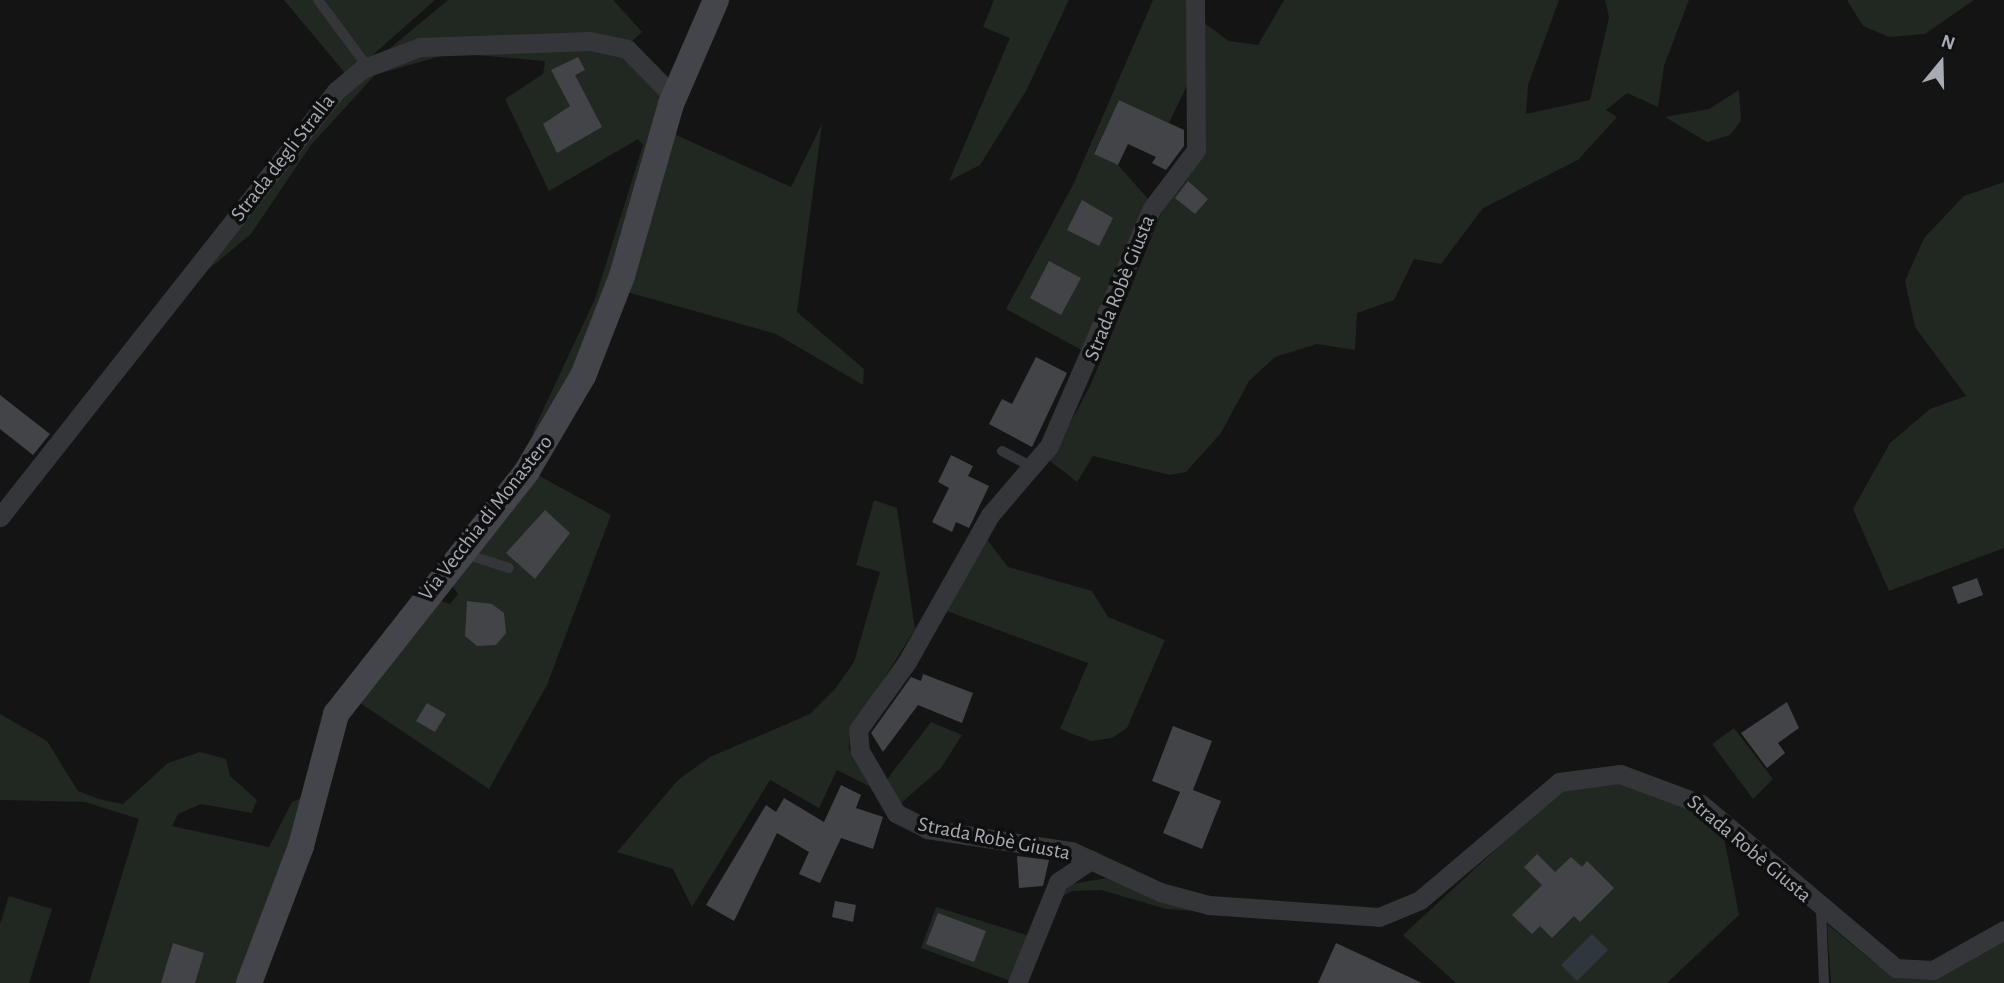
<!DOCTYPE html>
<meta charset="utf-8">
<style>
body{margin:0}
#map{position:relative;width:2004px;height:983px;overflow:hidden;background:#141415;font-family:"Alegreya Sans",sans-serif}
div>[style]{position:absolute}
.green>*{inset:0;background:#212721}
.water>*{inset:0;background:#2f363c}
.building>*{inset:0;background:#434448}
.lane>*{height:10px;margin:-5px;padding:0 5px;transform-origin:5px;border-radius:5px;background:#35363a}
.street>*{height:19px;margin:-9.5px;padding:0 9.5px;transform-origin:9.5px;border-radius:9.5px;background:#35363a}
.secondary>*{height:26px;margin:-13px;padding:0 13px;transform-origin:13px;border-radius:13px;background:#44454a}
span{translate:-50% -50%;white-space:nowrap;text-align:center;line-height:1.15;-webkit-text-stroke:7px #0f0f10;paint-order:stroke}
.street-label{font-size:21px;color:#a7abb4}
.north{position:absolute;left:1906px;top:28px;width:70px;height:70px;-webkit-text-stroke:5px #0f0f10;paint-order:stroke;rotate:19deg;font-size:19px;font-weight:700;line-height:28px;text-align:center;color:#a7abb4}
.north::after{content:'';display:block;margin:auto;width:24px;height:32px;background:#a7abb4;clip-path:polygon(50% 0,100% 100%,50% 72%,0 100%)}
</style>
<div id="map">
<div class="green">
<div style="clip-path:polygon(284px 0,313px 0,360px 64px,345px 73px)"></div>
<div style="clip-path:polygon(323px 0,435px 0,367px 60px)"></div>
<div style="clip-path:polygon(448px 0,613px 0,642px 32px,628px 45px,383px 54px)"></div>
<div style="clip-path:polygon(994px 0,1069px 0,1026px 91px,980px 165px,949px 181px,1010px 38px,983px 27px)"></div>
<div style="clip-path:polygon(1153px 0,1186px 0,1190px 79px,1169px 123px,1119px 100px,1094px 153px,1118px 165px,1148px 199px,1085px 352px,1006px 309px,1073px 185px)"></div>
<div style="clip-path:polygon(1284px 0,1559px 0,1528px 85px,1526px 114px,1590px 100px,1609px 17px,1605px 0,1689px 0,1664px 66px,1658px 107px,1627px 93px,1606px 110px,1617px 117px,1578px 160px,1483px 208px,1441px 264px,1414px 259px,1394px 300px,1357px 313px,1355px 350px,1317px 344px,1275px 357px,1249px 381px,1221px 433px,1186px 472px,1170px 475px,1093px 456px,1077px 482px,1050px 461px,1091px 384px,1161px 214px,1206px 144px,1204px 23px,1229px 41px,1258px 45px)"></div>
<div style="clip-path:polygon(1847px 0,1974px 0,1925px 34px,1889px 37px,1863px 26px)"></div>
<div style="clip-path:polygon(573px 44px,627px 54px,656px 85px,662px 103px,604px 297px,565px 394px,528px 458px,535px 427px,595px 299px,643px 145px,638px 139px,549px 191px,505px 99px,543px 74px,545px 61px,451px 53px,375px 75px,311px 145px,251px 234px,198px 278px,330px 108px,366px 74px,423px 51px)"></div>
<div style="clip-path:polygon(1739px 90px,1741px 121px,1730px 135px,1707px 142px,1665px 117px,1709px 109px)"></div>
<div style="clip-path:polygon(822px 124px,797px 312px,864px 369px,863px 385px,776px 334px,627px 292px,672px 133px,791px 187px)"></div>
<div style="clip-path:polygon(2004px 182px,2004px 548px,1889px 591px,1853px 509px,1890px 443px,1930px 409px,1966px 396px,1915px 327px,1905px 281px,1924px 238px,1964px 196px)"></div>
<div style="clip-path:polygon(536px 474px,611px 515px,547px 685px,489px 789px,354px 699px,435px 599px,450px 604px,458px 594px,449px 581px)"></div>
<div style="clip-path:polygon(874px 500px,897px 508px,915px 629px,850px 733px,849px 749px,869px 786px,837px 770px,819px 808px,770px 780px,692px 907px,673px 869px,617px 852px,678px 780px,710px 757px,810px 714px,835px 689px,854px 662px,880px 572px,856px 565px)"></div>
<div style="clip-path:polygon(985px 537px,1008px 567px,1092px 591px,1108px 617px,1165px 640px,1127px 728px,1112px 738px,1091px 741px,1060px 729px,1088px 663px,944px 610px)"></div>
<div style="clip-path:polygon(0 714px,47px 741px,78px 791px,99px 799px,123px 804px,168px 763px,200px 752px,226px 759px,230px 776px,257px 800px,252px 813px,201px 804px,178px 814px,172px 826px,269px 847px,292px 802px,305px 797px,241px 983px,89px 983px,139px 819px,85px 802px,0 800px)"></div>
<div style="clip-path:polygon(931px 722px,962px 735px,941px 768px,899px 805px,885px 782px)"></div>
<div style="clip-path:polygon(1734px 728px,1773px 779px,1753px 799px,1712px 744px)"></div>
<div style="clip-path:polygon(1616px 781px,1697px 811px,1723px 832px,1739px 915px,1667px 983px,1456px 983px,1403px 935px,1558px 792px)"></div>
<div style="clip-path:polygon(1107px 878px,1207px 912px,1166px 909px,1101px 890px,1072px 891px,1054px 901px,1072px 884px)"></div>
<div style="clip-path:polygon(9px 896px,52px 909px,29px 983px,0 983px,0 924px)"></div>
<div style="clip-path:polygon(936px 907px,1030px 936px,1013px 982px,921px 948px)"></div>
<div style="clip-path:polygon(1827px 924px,1877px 965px,1909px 979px,1937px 977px,2004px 937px,2004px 983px,1831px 983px)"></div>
</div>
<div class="water">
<div style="clip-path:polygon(1592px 934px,1608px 950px,1577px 981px,1561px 965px)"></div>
</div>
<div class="building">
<div style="clip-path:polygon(578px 57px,585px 70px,575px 75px,602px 127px,557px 153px,543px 124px,570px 106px,551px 70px)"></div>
<div style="clip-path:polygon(1119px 100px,1184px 130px,1184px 146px,1166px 170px,1152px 163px,1156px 157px,1128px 144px,1118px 165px,1094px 154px)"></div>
<div style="clip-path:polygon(1188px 181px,1208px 199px,1195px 214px,1175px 198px)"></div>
<div style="clip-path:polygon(1082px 200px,1113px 218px,1099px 246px,1067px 230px)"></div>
<div style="clip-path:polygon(1049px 261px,1081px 278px,1061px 315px,1030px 298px)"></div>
<div style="clip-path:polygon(1036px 357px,1067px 373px,1032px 447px,989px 424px,1002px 399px,1012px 404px)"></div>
<div style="clip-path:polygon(0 395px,50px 434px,33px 455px,0 429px)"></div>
<div style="clip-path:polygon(951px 455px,973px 466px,968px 476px,989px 486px,969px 528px,956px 522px,952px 532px,932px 522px,949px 488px,938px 482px)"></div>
<div style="clip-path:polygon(545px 510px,570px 533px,535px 579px,506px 553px)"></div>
<div style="clip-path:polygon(1977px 578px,1983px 595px,1958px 604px,1952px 587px)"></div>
<div style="clip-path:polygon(467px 601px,492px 604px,504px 613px,506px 633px,496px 645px,477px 646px,465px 636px)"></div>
<div style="clip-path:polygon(923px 674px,973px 693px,962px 723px,918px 705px,883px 752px,871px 733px,911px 677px,921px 681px)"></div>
<div style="clip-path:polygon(1787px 702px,1799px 728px,1778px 743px,1785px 753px,1767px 768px,1741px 733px)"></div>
<div style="clip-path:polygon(427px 703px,446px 714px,435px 732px,416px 721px)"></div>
<div style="clip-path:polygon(1173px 726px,1212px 741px,1193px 790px,1221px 801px,1202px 849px,1163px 833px,1180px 792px,1152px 781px)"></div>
<div style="clip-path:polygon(841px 785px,861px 795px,856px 808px,883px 817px,873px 849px,841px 838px,820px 883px,799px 874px,809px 852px,777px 833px,734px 921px,706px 905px,766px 805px,776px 812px,784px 798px,824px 822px)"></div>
<div style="clip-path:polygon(1537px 854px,1555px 872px,1571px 857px,1582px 867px,1587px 861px,1614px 888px,1580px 922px,1574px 916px,1552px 938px,1540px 926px,1532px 934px,1512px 915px,1542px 885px,1524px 867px)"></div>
<div style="clip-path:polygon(1017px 856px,1049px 860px,1043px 886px,1019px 888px)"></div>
<div style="clip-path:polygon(835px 901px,856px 905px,853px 922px,832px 917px)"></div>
<div style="clip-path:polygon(938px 913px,986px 931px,974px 962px,926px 944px)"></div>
<div style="clip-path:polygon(173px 943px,204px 953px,195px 983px,161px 983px)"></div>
<div style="clip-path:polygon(1336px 943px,1422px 983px,1318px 983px)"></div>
</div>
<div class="lane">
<div style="left:318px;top:0;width:82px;rotate:53.4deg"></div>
<div style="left:1002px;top:451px;width:34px;rotate:28deg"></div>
<div style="left:465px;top:554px;width:46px;rotate:17.7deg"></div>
<div style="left:1821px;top:909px;width:74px;rotate:87.7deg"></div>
</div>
<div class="street">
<div style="left:1195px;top:0;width:150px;rotate:89.6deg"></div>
<div style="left:1196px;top:150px;width:73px;rotate:127.2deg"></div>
<div style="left:1152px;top:208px;width:259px;rotate:113.4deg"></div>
<div style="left:1049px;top:446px;width:91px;rotate:130.5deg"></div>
<div style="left:990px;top:515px;width:169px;rotate:119.5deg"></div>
<div style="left:907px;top:662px;width:84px;rotate:125.8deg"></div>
<div style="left:858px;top:730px;width:21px;rotate:85deg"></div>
<div style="left:860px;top:751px;width:72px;rotate:59.9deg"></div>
<div style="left:896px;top:813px;width:35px;rotate:27deg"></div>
<div style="left:927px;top:829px;width:146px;rotate:8.7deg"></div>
<div style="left:1071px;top:851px;width:98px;rotate:24.7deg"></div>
<div style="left:1160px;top:892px;width:51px;rotate:14.9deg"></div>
<div style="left:1209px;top:905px;width:170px;rotate:4deg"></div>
<div style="left:1379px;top:917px;width:44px;rotate:-22.5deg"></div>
<div style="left:1420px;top:900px;width:182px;rotate:-40.3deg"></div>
<div style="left:1559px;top:782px;width:62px;rotate:-7.5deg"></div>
<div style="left:1620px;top:774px;width:86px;rotate:20.3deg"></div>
<div style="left:1701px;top:804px;width:255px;rotate:40.1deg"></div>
<div style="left:1896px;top:968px;width:37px;rotate:3deg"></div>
<div style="left:1933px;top:970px;width:81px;rotate:-29.4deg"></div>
<div style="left:0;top:517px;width:543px;rotate:-51.74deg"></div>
<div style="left:336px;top:91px;width:34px;rotate:-40deg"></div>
<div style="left:362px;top:69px;width:62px;rotate:-20.8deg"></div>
<div style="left:420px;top:47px;width:170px;rotate:-2deg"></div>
<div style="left:590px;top:41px;width:38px;rotate:12deg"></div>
<div style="left:627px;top:49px;width:67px;rotate:45.6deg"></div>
<div style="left:1017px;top:983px;width:109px;rotate:-67.9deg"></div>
<div style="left:1058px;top:882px;width:40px;rotate:-34deg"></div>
</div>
<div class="secondary">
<div style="left:249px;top:983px;width:147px;rotate:-69.2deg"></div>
<div style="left:301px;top:846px;width:137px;rotate:-75.1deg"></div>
<div style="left:336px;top:714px;width:309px;rotate:-51.8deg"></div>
<div style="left:527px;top:471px;width:110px;rotate:-59.5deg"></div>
<div style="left:583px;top:376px;width:107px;rotate:-68.7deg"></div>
<div style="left:622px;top:276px;width:179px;rotate:-74.1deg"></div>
<div style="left:671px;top:104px;width:113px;rotate:-66.6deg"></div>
</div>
<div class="street-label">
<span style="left:283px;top:158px;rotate:-52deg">Strada degli Stralla</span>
<span style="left:1120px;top:288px;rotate:-68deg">Strada Robè Giusta</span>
<span style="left:486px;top:518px;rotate:-52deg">Via Vecchia di Monastero</span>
<span style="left:994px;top:839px;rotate:11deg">Strada Robè Giusta</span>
<span style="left:1749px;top:849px;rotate:40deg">Strada Robè Giusta</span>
</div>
<div class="north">N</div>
</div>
